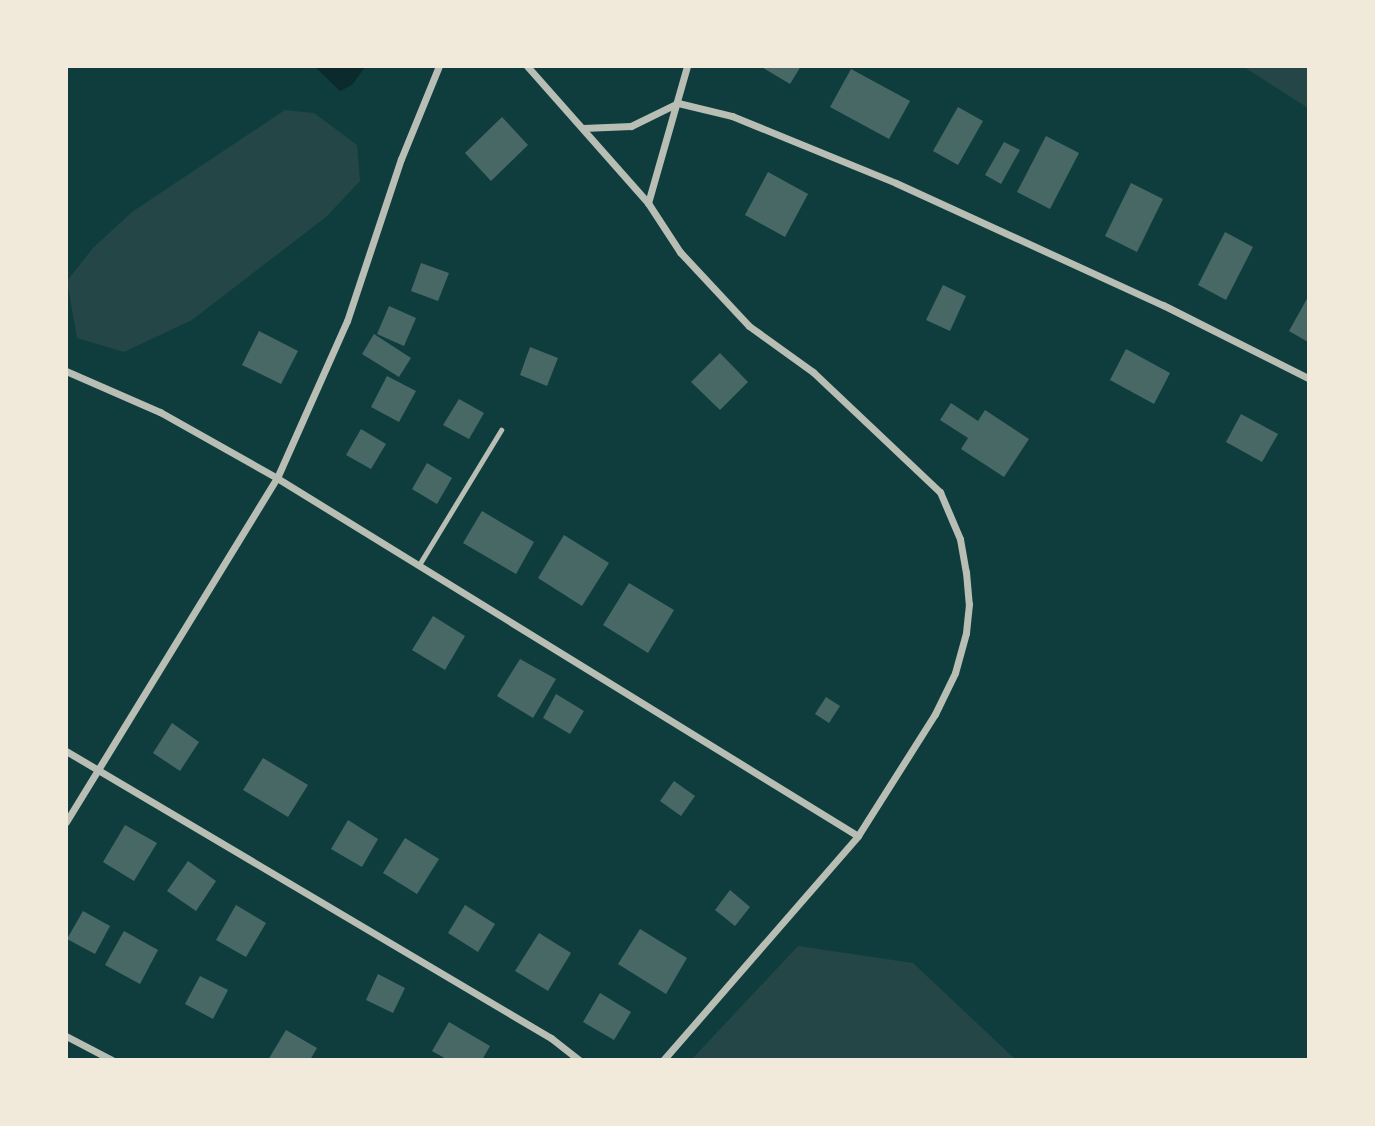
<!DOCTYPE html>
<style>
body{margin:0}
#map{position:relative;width:1375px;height:1126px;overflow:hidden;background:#0f3d3e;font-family:Helvetica,sans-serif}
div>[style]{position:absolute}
.green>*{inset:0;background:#244646}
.water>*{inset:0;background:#0a2a2b}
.building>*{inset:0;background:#486865}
.service>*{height:4.5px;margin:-2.25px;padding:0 2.25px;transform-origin:2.25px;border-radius:2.25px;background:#b8beb3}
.minor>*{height:7px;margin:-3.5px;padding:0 3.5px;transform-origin:3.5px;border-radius:3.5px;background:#b8beb3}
span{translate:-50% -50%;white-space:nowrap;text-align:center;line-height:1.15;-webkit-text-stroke:5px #f1e9da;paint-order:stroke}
.frame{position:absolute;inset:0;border:68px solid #f1e9da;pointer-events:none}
</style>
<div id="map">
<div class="green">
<div style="clip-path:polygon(1244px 67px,1308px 67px,1308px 108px)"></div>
<div style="clip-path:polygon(285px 110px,314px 113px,357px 145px,360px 181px,326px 217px,192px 320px,124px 352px,77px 338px,67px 281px,93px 248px,132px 212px)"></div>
<div style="clip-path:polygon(798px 946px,913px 963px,1015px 1059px,692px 1059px)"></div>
</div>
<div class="water">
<div style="clip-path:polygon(315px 67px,365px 67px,352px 85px,340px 91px)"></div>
</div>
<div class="building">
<div style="clip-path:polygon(760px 66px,801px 66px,790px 84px)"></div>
<div style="clip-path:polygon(851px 69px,910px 101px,889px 139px,830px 107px)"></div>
<div style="clip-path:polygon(958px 107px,983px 121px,958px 165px,933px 151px)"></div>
<div style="clip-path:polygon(502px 117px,528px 145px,491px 181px,465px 153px)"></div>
<div style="clip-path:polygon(1046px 136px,1079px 153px,1050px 209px,1017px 192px)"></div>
<div style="clip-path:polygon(1004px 142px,1020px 150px,1001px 184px,985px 175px)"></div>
<div style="clip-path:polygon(768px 172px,808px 194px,785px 237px,745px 215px)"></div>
<div style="clip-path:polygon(1131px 183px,1163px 199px,1137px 252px,1105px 236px)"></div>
<div style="clip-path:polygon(1225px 232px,1253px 247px,1226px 300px,1198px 285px)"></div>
<div style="clip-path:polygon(421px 263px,449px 273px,438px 301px,411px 291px)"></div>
<div style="clip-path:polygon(943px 285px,966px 296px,950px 331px,926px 320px)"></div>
<div style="clip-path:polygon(1308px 297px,1308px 342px,1289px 331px)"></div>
<div style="clip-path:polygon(389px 306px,416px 318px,404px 346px,377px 334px)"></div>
<div style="clip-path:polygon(259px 331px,298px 351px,281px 384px,242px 365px)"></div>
<div style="clip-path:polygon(374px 334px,411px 358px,399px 377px,362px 354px)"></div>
<div style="clip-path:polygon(530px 347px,558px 358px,547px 386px,520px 375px)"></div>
<div style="clip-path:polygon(1126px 349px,1170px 373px,1154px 404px,1110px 380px)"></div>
<div style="clip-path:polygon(720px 353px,748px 382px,720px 410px,691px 382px)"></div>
<div style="clip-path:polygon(387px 376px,416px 391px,399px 422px,371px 407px)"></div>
<div style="clip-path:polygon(459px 399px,484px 413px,469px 439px,443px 425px)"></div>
<div style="clip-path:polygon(951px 403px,978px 421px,985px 410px,1029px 439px,1004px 477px,961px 449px,968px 438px,940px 420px)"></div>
<div style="clip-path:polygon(1241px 414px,1278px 434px,1262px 462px,1226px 442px)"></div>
<div style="clip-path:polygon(361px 429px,386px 444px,371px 469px,346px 455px)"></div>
<div style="clip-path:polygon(427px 463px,452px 478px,437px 504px,412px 489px)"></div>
<div style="clip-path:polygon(482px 511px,534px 542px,516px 574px,463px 543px)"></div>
<div style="clip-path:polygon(564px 535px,609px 563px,582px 606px,538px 578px)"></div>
<div style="clip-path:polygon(629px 583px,674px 610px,648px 653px,603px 625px)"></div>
<div style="clip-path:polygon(433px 616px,465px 636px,445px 670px,412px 650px)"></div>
<div style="clip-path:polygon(520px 659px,556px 679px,533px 718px,497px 696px)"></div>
<div style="clip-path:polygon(556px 694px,584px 711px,570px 734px,543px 718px)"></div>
<div style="clip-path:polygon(826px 697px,840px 706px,829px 723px,815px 714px)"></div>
<div style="clip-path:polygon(172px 723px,199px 742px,180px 771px,153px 753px)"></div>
<div style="clip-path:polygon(263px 758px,308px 785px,288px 817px,243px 790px)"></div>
<div style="clip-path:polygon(674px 781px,695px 796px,681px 816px,660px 801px)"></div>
<div style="clip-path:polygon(348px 820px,378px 839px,362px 867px,331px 849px)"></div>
<div style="clip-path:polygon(125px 825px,157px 843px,134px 881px,103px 862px)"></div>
<div style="clip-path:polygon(405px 838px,439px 859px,417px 894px,383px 873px)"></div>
<div style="clip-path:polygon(188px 861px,216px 881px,196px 911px,167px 891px)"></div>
<div style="clip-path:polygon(730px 890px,750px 907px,735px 926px,715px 910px)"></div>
<div style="clip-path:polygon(236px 905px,266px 923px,246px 957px,216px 940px)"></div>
<div style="clip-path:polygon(465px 905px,495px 924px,478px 952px,448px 933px)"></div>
<div style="clip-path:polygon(83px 911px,110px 926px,95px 954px,67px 939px)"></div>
<div style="clip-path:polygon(640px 929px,687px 958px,666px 994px,618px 964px)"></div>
<div style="clip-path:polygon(124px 931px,158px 950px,140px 984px,105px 965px)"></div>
<div style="clip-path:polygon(539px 933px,571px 953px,548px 991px,515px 971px)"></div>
<div style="clip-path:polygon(378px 974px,405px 988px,393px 1013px,366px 1000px)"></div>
<div style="clip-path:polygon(200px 976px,228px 990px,213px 1019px,185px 1004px)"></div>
<div style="clip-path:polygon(600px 993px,631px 1012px,614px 1040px,583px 1022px)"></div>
<div style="clip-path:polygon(449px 1022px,490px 1046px,482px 1060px,448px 1060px,432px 1051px)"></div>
<div style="clip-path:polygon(286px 1030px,317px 1048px,310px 1060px,268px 1060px)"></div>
</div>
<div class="service">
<div style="left:419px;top:565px;width:158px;rotate:-58.7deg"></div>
</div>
<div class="minor">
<div style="left:527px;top:66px;width:183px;rotate:48.5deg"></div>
<div style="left:648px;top:203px;width:59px;rotate:56.9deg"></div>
<div style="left:680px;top:252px;width:101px;rotate:47deg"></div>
<div style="left:749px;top:326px;width:79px;rotate:35.7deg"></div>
<div style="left:813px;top:372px;width:175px;rotate:43.4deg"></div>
<div style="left:940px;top:492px;width:51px;rotate:66.9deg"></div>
<div style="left:960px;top:539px;width:34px;rotate:80deg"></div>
<div style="left:966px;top:572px;width:32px;rotate:85deg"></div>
<div style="left:969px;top:604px;width:29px;rotate:96deg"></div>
<div style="left:966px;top:633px;width:41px;rotate:105.4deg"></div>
<div style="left:955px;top:673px;width:46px;rotate:116deg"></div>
<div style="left:935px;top:714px;width:144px;rotate:122.3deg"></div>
<div style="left:858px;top:836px;width:297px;rotate:131deg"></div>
<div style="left:583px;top:128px;width:48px;rotate:-2.4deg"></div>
<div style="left:631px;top:126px;width:52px;rotate:-26.1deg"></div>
<div style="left:678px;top:103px;width:56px;rotate:13.5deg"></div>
<div style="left:732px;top:116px;width:177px;rotate:22.2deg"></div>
<div style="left:896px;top:183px;width:294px;rotate:24.6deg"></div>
<div style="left:1163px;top:305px;width:162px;rotate:26.7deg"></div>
<div style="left:648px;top:203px;width:142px;rotate:-74.1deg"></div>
<div style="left:66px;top:371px;width:103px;rotate:23.6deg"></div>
<div style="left:160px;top:412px;width:134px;rotate:29.4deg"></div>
<div style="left:277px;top:478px;width:682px;rotate:31.64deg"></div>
<div style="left:66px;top:751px;width:564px;rotate:30.62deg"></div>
<div style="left:551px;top:1038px;width:36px;rotate:38deg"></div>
<div style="left:66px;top:822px;width:404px;rotate:-58.5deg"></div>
<div style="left:277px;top:478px;width:172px;rotate:-66deg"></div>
<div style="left:347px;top:321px;width:171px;rotate:-71.6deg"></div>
<div style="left:401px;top:159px;width:100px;rotate:-67.8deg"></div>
<div style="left:66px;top:1036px;width:52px;rotate:27.6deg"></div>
</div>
<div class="frame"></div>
</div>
